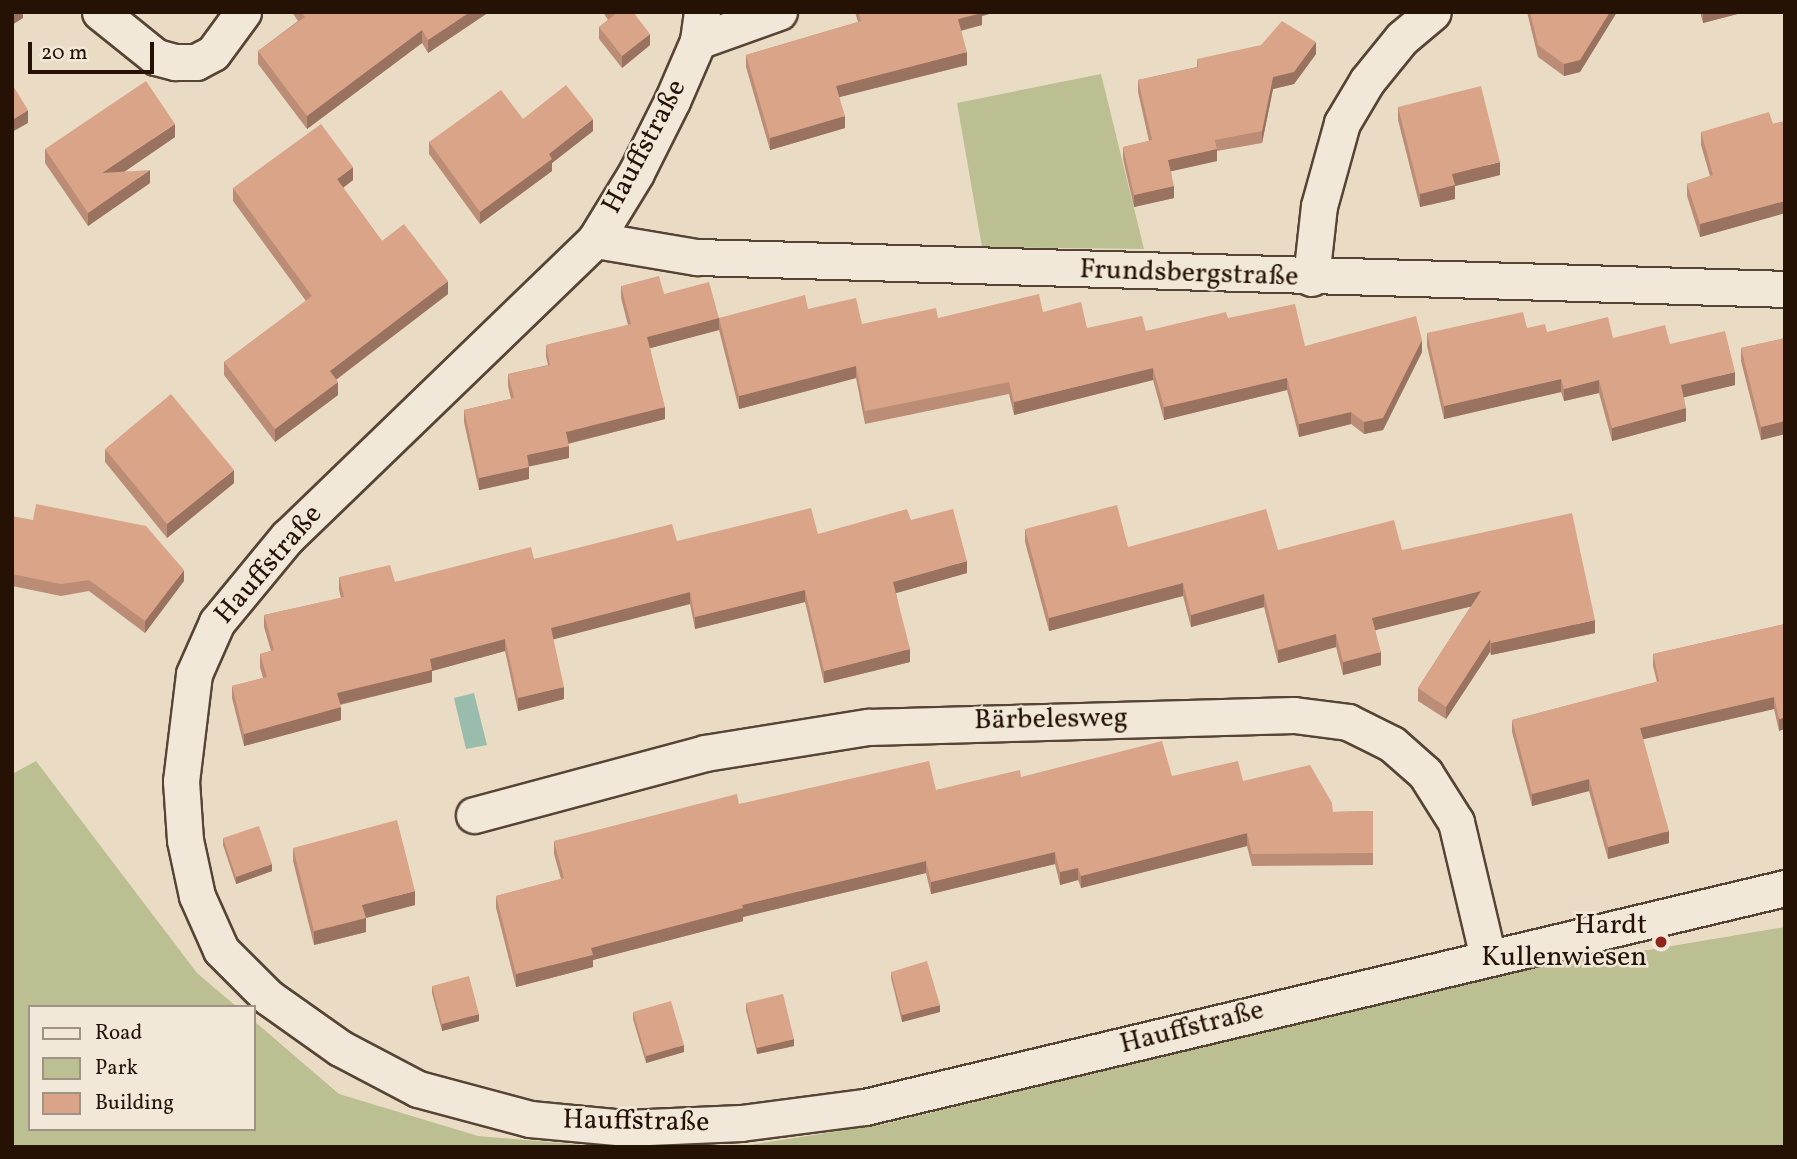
<!DOCTYPE html>
<meta charset="utf-8">
<style>
body{margin:0}
#map{position:relative;width:1797px;height:1159px;overflow:hidden;background:#eadcc4;font-family:Vollkorn,serif}
div>[style]{position:absolute}
.green>*{inset:0;background:#bbbf91}
.water>*{inset:0;background:#99bcad}
.roads{filter:drop-shadow(2px 0 #574435) drop-shadow(-2px 0 #574435) drop-shadow(0 2px #574435) drop-shadow(0 -2px #574435)}
.street>*{height:35px;margin:-17.5px;padding:0 17.5px;transform-origin:17.5px;border-radius:17.5px;background:#f1e8d9}
.wall>*{inset:0;background:#bb8d76}
.shaded-wall>*{inset:0;background:#997360}
.building>*{inset:0;background:#daa489}
.dots>*{width:19px;height:19px;translate:-50% -50%;box-sizing:border-box;border:4px solid #f1e8d9;border-radius:50%}
span{translate:-50% -50%;white-space:nowrap;text-align:center;line-height:1.15;-webkit-text-stroke:5px #f1e8d9;paint-order:stroke}
.street-label{font-size:28px;color:#261105}
.poi-label{font-size:28px;color:#261105}
.right{translate:-100% -50%;text-align:right}
.frame{position:absolute;inset:0;border:14px solid #261105;pointer-events:none}
.legend{position:absolute;left:28px;top:1005px;width:228px;height:126px;box-sizing:border-box;background:#f1e8d9;border:2px solid #a09284;margin:0;padding:9px 12px;list-style:none;font-size:21px;color:#261105}
.legend li{display:flex;align-items:center;gap:14px;height:35px}
.legend b{width:35px;border:2px solid #a09284}
.scale{position:absolute;left:28px;top:42px;width:126px;height:32px;box-sizing:border-box;border:4px solid #261105;border-top:0;padding-left:9px;font-size:21px;line-height:24px;white-space:nowrap;color:#261105;-webkit-text-stroke:5px #f1e8d9;paint-order:stroke}
</style>
<div id="map">
<div class="green">
<div style="clip-path:polygon(1101px 74px,1144px 249px,982px 247px,957px 103px)"></div>
<div style="clip-path:polygon(36px 761px,197px 973px,237px 1007px,30px 1007px,30px 1129px,254px 1129px,254px 1021px,339px 1094px,478px 1136px,606px 1147px,12px 1147px,12px 774px)"></div>
<div style="clip-path:polygon(1785px 927px,1785px 1147px,700px 1147px,743px 1146px,884px 1124px,1562px 959px,1636px 952px)"></div>
</div>
<div class="water">
<div style="clip-path:polygon(474px 693px,487px 745px,466px 749px,454px 698px)"></div>
</div>
<div class="roads">
<div class="street">
<div style="left:100px;top:12px;width:72px;rotate:38.8deg"></div>
<div style="left:156px;top:57px;width:20px;rotate:15deg"></div>
<div style="left:175px;top:62px;width:21px"></div>
<div style="left:196px;top:62px;width:19px;rotate:-28deg"></div>
<div style="left:213px;top:53px;width:51px;rotate:-53.8deg"></div>
<div style="left:702px;top:12px;width:29px;rotate:98deg"></div>
<div style="left:698px;top:41px;width:65px;rotate:113.4deg"></div>
<div style="left:672px;top:101px;width:80px;rotate:116.6deg"></div>
<div style="left:636px;top:173px;width:79px;rotate:121.5deg"></div>
<div style="left:595px;top:240px;width:426px;rotate:136deg"></div>
<div style="left:288px;top:536px;width:112px;rotate:129.5deg"></div>
<div style="left:217px;top:622px;width:57px;rotate:113.9deg"></div>
<div style="left:194px;top:674px;width:108px;rotate:96.9deg"></div>
<div style="left:181px;top:781px;width:59px;rotate:86.1deg"></div>
<div style="left:185px;top:840px;width:57px;rotate:77.9deg"></div>
<div style="left:197px;top:896px;width:59px;rotate:66deg"></div>
<div style="left:221px;top:950px;width:66px;rotate:45deg"></div>
<div style="left:268px;top:997px;width:88px;rotate:35.3deg"></div>
<div style="left:340px;top:1048px;width:88px;rotate:27.7deg"></div>
<div style="left:418px;top:1089px;width:116px;rotate:15deg"></div>
<div style="left:530px;top:1119px;width:95px;rotate:5.4deg"></div>
<div style="left:625px;top:1128px;width:116px;rotate:-2.5deg"></div>
<div style="left:741px;top:1123px;width:125px;rotate:-7.4deg"></div>
<div style="left:865px;top:1107px;width:946px;rotate:-13.39deg"></div>
<div style="left:698px;top:41px;width:86px;rotate:-19.7deg"></div>
<div style="left:595px;top:240px;width:103px;rotate:9.5deg"></div>
<div style="left:697px;top:257px;width:1088px;rotate:1.68deg"></div>
<div style="left:1311px;top:278px;width:72px;rotate:-83.7deg"></div>
<div style="left:1319px;top:206px;width:86px;rotate:-74.5deg"></div>
<div style="left:1342px;top:123px;width:49px;rotate:-59.2deg"></div>
<div style="left:1367px;top:81px;width:55px;rotate:-50.9deg"></div>
<div style="left:1402px;top:38px;width:40px;rotate:-40deg"></div>
<div style="left:474px;top:815px;width:239px;rotate:-15deg"></div>
<div style="left:705px;top:753px;width:165px;rotate:-9.1deg"></div>
<div style="left:868px;top:727px;width:426px;rotate:-1.6deg"></div>
<div style="left:1294px;top:715px;width:54px;rotate:7.4deg"></div>
<div style="left:1348px;top:722px;width:49px;rotate:26.6deg"></div>
<div style="left:1392px;top:744px;width:44px;rotate:41.3deg"></div>
<div style="left:1425px;top:773px;width:58px;rotate:57.7deg"></div>
<div style="left:1456px;top:822px;width:139px;rotate:76.7deg"></div>
</div>
</div>
<div class="wall">
<div style="clip-path:polygon(292px 12px,489px 12px,428px 53px,422px 43px,307px 129px,258px 64px,258px 51px,298px 21px)"></div>
<div style="clip-path:polygon(603px 12px,634px 12px,650px 45px,622px 68px,599px 39px,599px 27px,608px 20px)"></div>
<div style="clip-path:polygon(855px 12px,996px 12px,982px 16px,982px 25px,961px 31px,967px 65px,839px 97px,845px 128px,770px 150px,746px 67px,746px 55px,858px 22px)"></div>
<div style="clip-path:polygon(1527px 12px,1617px 12px,1580px 72px,1564px 76px,1538px 57px)"></div>
<div style="clip-path:polygon(1700px 12px,1745px 12px,1703px 23px)"></div>
<div style="clip-path:polygon(1316px 54px,1294px 84px,1273px 89px,1262px 143px,1217px 151px,1217px 161px,1171px 171px,1174px 198px,1134px 207px,1123px 159px,1123px 147px,1149px 141px,1138px 92px,1138px 80px,1197px 67px,1197px 59px)"></div>
<div style="clip-path:polygon(1398px 107px,1500px 175px,1455px 186px,1455px 199px,1420px 207px,1398px 120px)"></div>
<div style="clip-path:polygon(523px 119px,593px 131px,552px 163px,552px 171px,480px 224px,429px 154px,429px 142px)"></div>
<div style="clip-path:polygon(1785px 121px,1785px 213px,1700px 237px,1687px 196px,1687px 184px,1710px 176px,1701px 145px,1701px 132px,1773px 124px)"></div>
<div style="clip-path:polygon(175px 137px,124px 172px,150px 183px,88px 226px,45px 163px,45px 149px)"></div>
<div style="clip-path:polygon(353px 180px,343px 188px,382px 241px,448px 294px,336px 380px,338px 395px,275px 442px,224px 375px,224px 362px,306px 301px,233px 201px,233px 188px)"></div>
<div style="clip-path:polygon(621px 286px,664px 294px,719px 318px,808px 309px,862px 324px,1043px 312px,1087px 328px,1146px 331px,1228px 318px,1305px 346px,1422px 352px,1383px 430px,1364px 434px,1351px 424px,1299px 437px,1287px 390px,1164px 420px,1153px 380px,1014px 415px,1009px 394px,865px 424px,856px 378px,739px 409px,719px 330px,650px 348px,665px 419px,568px 444px,569px 458px,529px 466px,529px 479px,479px 490px,464px 422px,464px 410px,511px 399px,508px 386px,508px 374px,548px 365px,546px 357px,546px 345px,628px 325px,621px 298px)"></div>
<div style="clip-path:polygon(1527px 328px,1547px 332px,1613px 338px,1670px 344px,1735px 385px,1684px 397px,1686px 421px,1612px 441px,1599px 393px,1564px 401px,1561px 392px,1444px 419px,1427px 346px,1427px 333px)"></div>
<div style="clip-path:polygon(1785px 338px,1785px 434px,1761px 440px,1741px 361px,1741px 348px)"></div>
<div style="clip-path:polygon(105px 449px,234px 483px,167px 538px,105px 462px)"></div>
<div style="clip-path:polygon(12px 516px,184px 581px,145px 633px,89px 591px,61px 596px,12px 586px)"></div>
<div style="clip-path:polygon(911px 520px,967px 573px,896px 593px,910px 662px,824px 683px,805px 602px,695px 629px,690px 604px,553px 639px,564px 699px,518px 711px,505px 651px,432px 671px,432px 682px,340px 705px,341px 720px,244px 746px,232px 698px,232px 686px,263px 678px,260px 667px,260px 654px,271px 651px,264px 627px,264px 615px,341px 598px,339px 590px,339px 577px,395px 582px,534px 559px,677px 541px,818px 534px)"></div>
<div style="clip-path:polygon(1025px 529px,1128px 547px,1278px 550px,1402px 550px,1595px 633px,1491px 655px,1490px 652px,1446px 719px,1418px 701px,1418px 688px,1471px 606px,1375px 630px,1381px 665px,1343px 675px,1336px 647px,1278px 663px,1264px 607px,1191px 627px,1183px 596px,1049px 631px,1025px 542px)"></div>
<div style="clip-path:polygon(1785px 624px,1779px 731px,1774px 709px,1643px 739px,1669px 843px,1608px 859px,1589px 791px,1532px 806px,1512px 732px,1512px 720px,1657px 682px,1653px 666px,1653px 654px)"></div>
<div style="clip-path:polygon(1172px 776px,1243px 781px,1333px 812px,1373px 811px,1373px 865px,1252px 866px,1247px 846px,1081px 888px,1078px 880px,1060px 885px,1055px 864px,931px 894px,926px 873px,743px 917px,743px 921px,593px 960px,593px 967px,516px 987px,496px 908px,496px 896px,561px 879px,554px 854px,554px 841px,739px 804px,936px 790px,1021px 777px)"></div>
<div style="clip-path:polygon(223px 838px,272px 871px,236px 884px,223px 845px)"></div>
<div style="clip-path:polygon(293px 848px,415px 905px,365px 918px,366px 932px,314px 945px,293px 861px)"></div>
<div style="clip-path:polygon(891px 972px,940px 1012px,902px 1022px,891px 978px)"></div>
<div style="clip-path:polygon(432px 986px,479px 1021px,442px 1031px,432px 993px)"></div>
<div style="clip-path:polygon(746px 1003px,794px 1046px,757px 1054px,746px 1010px)"></div>
<div style="clip-path:polygon(633px 1012px,684px 1052px,646px 1063px,633px 1019px)"></div>
</div>
<div class="shaded-wall">
<div style="clip-path:polygon(12px 12px,23px 12px,23px 18px,12px 25px)"></div>
<div style="clip-path:polygon(470px 12px,489px 12px,428px 53px,428px 40px)"></div>
<div style="clip-path:polygon(980px 12px,996px 12px,982px 16px,982px 25px,958px 31px,958px 19px)"></div>
<div style="clip-path:polygon(1610px 12px,1617px 12px,1580px 72px,1564px 76px,1564px 64px)"></div>
<div style="clip-path:polygon(1703px 12px,1745px 12px,1703px 23px)"></div>
<div style="clip-path:polygon(422px 30px,422px 43px,307px 129px,307px 116px)"></div>
<div style="clip-path:polygon(650px 34px,650px 45px,622px 68px,622px 56px)"></div>
<div style="clip-path:polygon(1316px 42px,1316px 54px,1294px 84px,1273px 89px,1262px 143px,1262px 131px,1273px 77px)"></div>
<div style="clip-path:polygon(967px 52px,967px 65px,836px 98px,836px 86px)"></div>
<div style="clip-path:polygon(28px 110px,28px 123px,12px 132px,12px 120px)"></div>
<div style="clip-path:polygon(845px 116px,845px 128px,770px 150px,770px 138px)"></div>
<div style="clip-path:polygon(593px 119px,593px 131px,552px 163px,552px 171px,480px 224px,480px 212px,549px 154px)"></div>
<div style="clip-path:polygon(175px 124px,175px 137px,102px 187px,102px 173px)"></div>
<div style="clip-path:polygon(1217px 149px,1217px 161px,1168px 172px,1168px 160px)"></div>
<div style="clip-path:polygon(1500px 162px,1500px 175px,1455px 186px,1455px 199px,1420px 207px,1420px 194px,1452px 174px)"></div>
<div style="clip-path:polygon(353px 167px,353px 180px,337px 192px,337px 179px)"></div>
<div style="clip-path:polygon(150px 170px,150px 183px,88px 226px,88px 213px)"></div>
<div style="clip-path:polygon(1174px 186px,1174px 198px,1134px 207px,1134px 195px)"></div>
<div style="clip-path:polygon(1785px 201px,1785px 213px,1700px 237px,1700px 224px)"></div>
<div style="clip-path:polygon(448px 281px,448px 294px,330px 384px,330px 371px)"></div>
<div style="clip-path:polygon(719px 318px,719px 330px,647px 349px,647px 337px)"></div>
<div style="clip-path:polygon(1422px 340px,1422px 352px,1383px 430px,1364px 434px,1364px 422px)"></div>
<div style="clip-path:polygon(856px 366px,856px 378px,739px 409px,739px 396px)"></div>
<div style="clip-path:polygon(1153px 368px,1153px 380px,1014px 415px,1014px 402px)"></div>
<div style="clip-path:polygon(1735px 372px,1735px 385px,1681px 398px,1681px 385px)"></div>
<div style="clip-path:polygon(1287px 378px,1287px 390px,1164px 420px,1164px 407px)"></div>
<div style="clip-path:polygon(1561px 379px,1561px 392px,1444px 419px,1444px 406px)"></div>
<div style="clip-path:polygon(1599px 380px,1599px 393px,1564px 401px,1564px 389px)"></div>
<div style="clip-path:polygon(338px 382px,338px 395px,275px 442px,275px 429px)"></div>
<div style="clip-path:polygon(665px 407px,665px 419px,566px 444px,566px 432px)"></div>
<div style="clip-path:polygon(1686px 408px,1686px 421px,1612px 441px,1612px 428px)"></div>
<div style="clip-path:polygon(1351px 412px,1351px 424px,1299px 437px,1299px 424px)"></div>
<div style="clip-path:polygon(1785px 421px,1785px 434px,1761px 440px,1761px 427px)"></div>
<div style="clip-path:polygon(569px 446px,569px 458px,527px 467px,527px 455px)"></div>
<div style="clip-path:polygon(529px 467px,529px 479px,479px 490px,479px 478px)"></div>
<div style="clip-path:polygon(234px 470px,234px 483px,167px 538px,167px 524px)"></div>
<div style="clip-path:polygon(967px 561px,967px 573px,893px 594px,893px 582px)"></div>
<div style="clip-path:polygon(184px 570px,184px 581px,145px 633px,145px 621px)"></div>
<div style="clip-path:polygon(1183px 583px,1183px 596px,1049px 631px,1049px 618px)"></div>
<div style="clip-path:polygon(805px 590px,805px 602px,695px 629px,695px 617px)"></div>
<div style="clip-path:polygon(1481px 591px,1481px 604px,1372px 631px,1372px 618px)"></div>
<div style="clip-path:polygon(690px 592px,690px 604px,551px 640px,551px 628px)"></div>
<div style="clip-path:polygon(1264px 594px,1264px 607px,1191px 627px,1191px 615px)"></div>
<div style="clip-path:polygon(1595px 620px,1595px 633px,1491px 655px,1491px 643px)"></div>
<div style="clip-path:polygon(1336px 634px,1336px 647px,1278px 663px,1278px 650px)"></div>
<div style="clip-path:polygon(505px 639px,505px 651px,432px 671px,432px 682px,337px 705px,337px 693px,430px 659px)"></div>
<div style="clip-path:polygon(1490px 639px,1490px 652px,1446px 719px,1446px 707px)"></div>
<div style="clip-path:polygon(910px 649px,910px 662px,824px 683px,824px 671px)"></div>
<div style="clip-path:polygon(1381px 652px,1381px 665px,1343px 675px,1343px 662px)"></div>
<div style="clip-path:polygon(564px 687px,564px 699px,518px 711px,518px 698px)"></div>
<div style="clip-path:polygon(1774px 697px,1774px 709px,1640px 740px,1640px 728px)"></div>
<div style="clip-path:polygon(341px 707px,341px 720px,244px 746px,244px 734px)"></div>
<div style="clip-path:polygon(1785px 717px,1785px 729px,1779px 731px,1779px 719px)"></div>
<div style="clip-path:polygon(1589px 779px,1589px 791px,1532px 806px,1532px 794px)"></div>
<div style="clip-path:polygon(1669px 831px,1669px 843px,1608px 859px,1608px 847px)"></div>
<div style="clip-path:polygon(1247px 833px,1247px 846px,1081px 888px,1081px 876px)"></div>
<div style="clip-path:polygon(1055px 852px,1055px 864px,931px 894px,931px 882px)"></div>
<div style="clip-path:polygon(926px 861px,926px 873px,743px 917px,743px 921px,593px 960px,593px 967px,516px 987px,516px 974px,591px 948px,742px 905px)"></div>
<div style="clip-path:polygon(272px 864px,272px 871px,236px 884px,236px 877px)"></div>
<div style="clip-path:polygon(1078px 868px,1078px 880px,1060px 885px,1060px 872px)"></div>
<div style="clip-path:polygon(415px 891px,415px 905px,362px 919px,362px 905px)"></div>
<div style="clip-path:polygon(366px 918px,366px 932px,314px 945px,314px 931px)"></div>
<div style="clip-path:polygon(940px 1005px,940px 1012px,902px 1022px,902px 1015px)"></div>
<div style="clip-path:polygon(479px 1014px,479px 1021px,442px 1031px,442px 1024px)"></div>
<div style="clip-path:polygon(794px 1039px,794px 1046px,757px 1054px,757px 1048px)"></div>
<div style="clip-path:polygon(684px 1045px,684px 1052px,646px 1063px,646px 1056px)"></div>
</div>
<div class="building">
<div style="clip-path:polygon(301px 12px,470px 12px,428px 40px,422px 30px,307px 116px,258px 51px,305px 17px)"></div>
<div style="clip-path:polygon(618px 12px,633px 12px,650px 34px,622px 56px,599px 27px)"></div>
<div style="clip-path:polygon(858px 12px,982px 13px,958px 19px,967px 52px,836px 86px,845px 116px,770px 138px,746px 55px,861px 21px)"></div>
<div style="clip-path:polygon(1530px 12px,1610px 12px,1580px 60px,1564px 64px,1538px 45px)"></div>
<div style="clip-path:polygon(1282px 21px,1316px 42px,1294px 72px,1273px 77px,1262px 131px,1215px 140px,1217px 149px,1168px 160px,1174px 186px,1134px 195px,1123px 147px,1152px 140px,1138px 80px,1198px 67px,1197px 59px,1261px 45px)"></div>
<div style="clip-path:polygon(146px 81px,175px 124px,102px 173px,150px 170px,88px 213px,45px 149px)"></div>
<div style="clip-path:polygon(12px 84px,28px 110px,12px 120px)"></div>
<div style="clip-path:polygon(566px 85px,593px 119px,549px 154px,552px 159px,480px 212px,429px 142px,501px 90px,523px 119px)"></div>
<div style="clip-path:polygon(1481px 86px,1500px 162px,1452px 174px,1455px 185px,1420px 194px,1398px 107px)"></div>
<div style="clip-path:polygon(1769px 112px,1773px 124px,1785px 121px,1785px 201px,1700px 224px,1687px 184px,1713px 175px,1701px 132px)"></div>
<div style="clip-path:polygon(321px 124px,353px 167px,337px 179px,382px 241px,404px 224px,448px 281px,330px 371px,338px 382px,275px 429px,224px 362px,312px 296px,233px 188px)"></div>
<div style="clip-path:polygon(659px 276px,664px 294px,709px 282px,719px 318px,647px 337px,665px 407px,566px 432px,569px 446px,527px 455px,529px 467px,479px 478px,464px 410px,514px 398px,508px 374px,550px 365px,546px 345px,631px 324px,621px 286px)"></div>
<div style="clip-path:polygon(1039px 294px,1043px 312px,1081px 302px,1087px 328px,1142px 316px,1146px 331px,1226px 312px,1228px 318px,1295px 304px,1305px 346px,1416px 316px,1422px 340px,1383px 418px,1364px 422px,1351px 412px,1299px 424px,1287px 378px,1164px 407px,1153px 368px,1014px 402px,1009px 382px,865px 411px,856px 366px,739px 396px,719px 318px,805px 295px,808px 309px,856px 298px,862px 324px,936px 308px,938px 318px)"></div>
<div style="clip-path:polygon(1523px 312px,1527px 328px,1545px 324px,1547px 332px,1608px 317px,1613px 338px,1665px 325px,1670px 344px,1725px 331px,1735px 372px,1681px 385px,1686px 408px,1612px 428px,1599px 380px,1564px 389px,1561px 379px,1444px 406px,1427px 333px)"></div>
<div style="clip-path:polygon(1785px 338px,1785px 421px,1761px 427px,1741px 348px)"></div>
<div style="clip-path:polygon(171px 394px,234px 470px,167px 524px,105px 449px)"></div>
<div style="clip-path:polygon(36px 504px,146px 526px,184px 570px,145px 621px,89px 580px,61px 584px,12px 574px,12px 516px,33px 520px)"></div>
<div style="clip-path:polygon(1117px 505px,1128px 547px,1266px 509px,1278px 550px,1394px 520px,1402px 550px,1572px 513px,1595px 620px,1491px 643px,1490px 639px,1446px 707px,1418px 688px,1481px 591px,1372px 618px,1381px 652px,1343px 662px,1336px 634px,1278px 650px,1264px 594px,1191px 615px,1183px 583px,1049px 618px,1025px 529px)"></div>
<div style="clip-path:polygon(811px 508px,818px 534px,907px 509px,911px 520px,953px 509px,967px 561px,893px 582px,910px 649px,824px 671px,805px 590px,695px 617px,690px 592px,551px 628px,564px 687px,518px 698px,505px 639px,430px 659px,432px 670px,337px 693px,341px 707px,244px 734px,232px 686px,267px 677px,260px 654px,274px 650px,264px 615px,344px 597px,339px 577px,390px 565px,395px 582px,531px 547px,534px 559px,672px 524px,677px 541px)"></div>
<div style="clip-path:polygon(1785px 624px,1785px 717px,1779px 719px,1774px 697px,1640px 728px,1669px 831px,1608px 847px,1589px 779px,1532px 794px,1512px 720px,1659px 681px,1653px 654px)"></div>
<div style="clip-path:polygon(1162px 741px,1172px 776px,1238px 761px,1243px 781px,1310px 765px,1332px 803px,1333px 812px,1373px 811px,1373px 853px,1252px 854px,1247px 833px,1081px 876px,1078px 868px,1060px 872px,1055px 852px,931px 882px,926px 861px,742px 905px,743px 908px,591px 948px,593px 955px,516px 974px,496px 896px,564px 878px,554px 841px,737px 794px,739px 804px,929px 761px,936px 790px,1020px 770px,1021px 777px)"></div>
<div style="clip-path:polygon(397px 820px,415px 891px,362px 905px,366px 918px,314px 931px,293px 848px)"></div>
<div style="clip-path:polygon(259px 826px,272px 864px,236px 877px,223px 838px)"></div>
<div style="clip-path:polygon(927px 961px,940px 1005px,902px 1015px,891px 972px)"></div>
<div style="clip-path:polygon(469px 976px,479px 1014px,442px 1024px,432px 986px)"></div>
<div style="clip-path:polygon(783px 994px,794px 1039px,757px 1048px,746px 1003px)"></div>
<div style="clip-path:polygon(671px 1001px,684px 1045px,646px 1056px,633px 1012px)"></div>
</div>
<div class="dots">
<div style="left:1661px;top:942px;background:#8f2418"></div>
</div>
<div class="street-label">
<span style="left:645px;top:147px;rotate:-62deg">Hauffstraße</span>
<span style="left:1189px;top:274px;rotate:2deg">Frundsbergstraße</span>
<span style="left:269px;top:565px;rotate:-49deg">Hauffstraße</span>
<span style="left:1051px;top:720px;rotate:-1deg">Bärbelesweg</span>
<span style="left:1192px;top:1028px;rotate:-14deg">Hauffstraße</span>
<span style="left:636px;top:1122px;rotate:1deg">Hauffstraße</span>
</div>
<div class="poi-label">
<span class="right" style="left:1647px;top:942px">Hardt<br>Kullenwiesen</span>
</div>
<div class="frame"></div>
<ul class="legend">
<li><b style="height:9px;background:#f1e8d9"></b>Road</li>
<li><b style="height:19px;background:#bbbf91"></b>Park</li>
<li><b style="height:19px;background:#daa489"></b>Building</li>
</ul>
<div class="scale">20 m</div>
</div>
